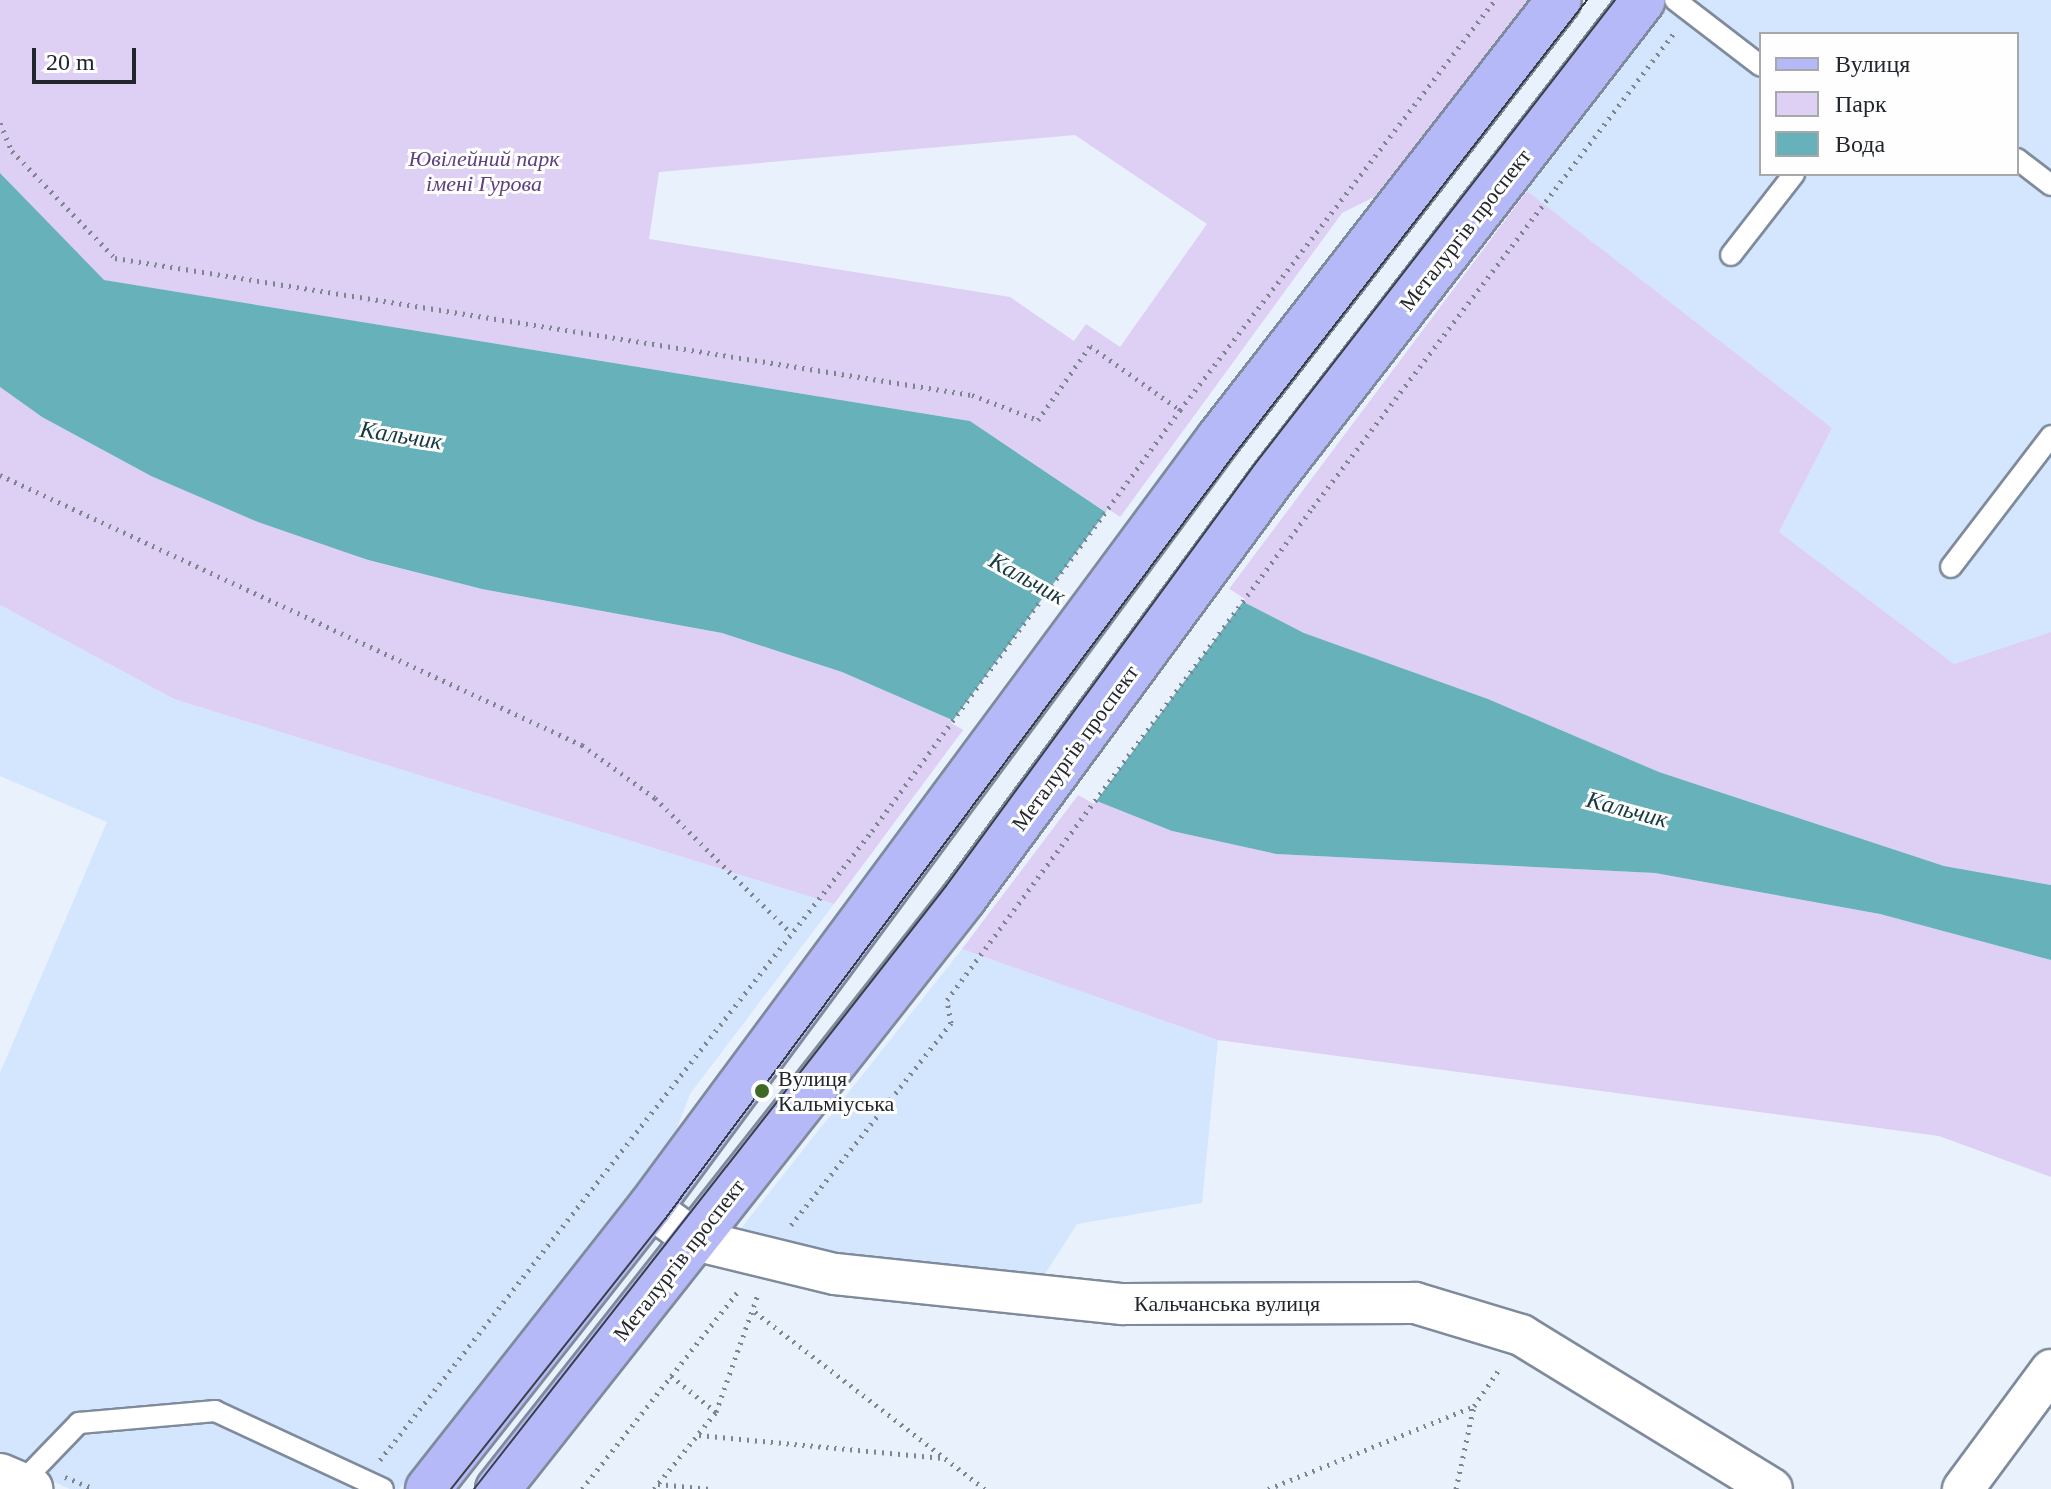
<!DOCTYPE html>
<meta charset="utf-8">
<style>
body{margin:0}
#map{position:relative;width:2051px;height:1489px;overflow:hidden;background:#e9f1fc;font-family:Georgia,serif}
div>[style]{position:absolute}
.built>*{inset:0;background:#d3e6fe}
.green>*{inset:0;background:#decff4}
.water>*{inset:0;background:#67b1bb}
.pier>*{inset:0;background:#e9f1fc}
.path>*{height:5px;margin-top:-2.5px;transform-origin:0;background:repeating-linear-gradient(90deg,#7e858e 0 2px,transparent 0 8px)}
.roads{filter:drop-shadow(2px 0 #7f8b9c) drop-shadow(-2px 0 #7f8b9c) drop-shadow(0 2px #7f8b9c) drop-shadow(0 -2px #7f8b9c)}
.service>*{height:20px;margin:-10px;padding:0 10px;transform-origin:10px;border-radius:10px;background:#fff}
.minor>*{height:40px;margin:-20px;padding:0 20px;transform-origin:20px;border-radius:20px;background:#fff}
.tertiary>*{height:44px;margin:-22px;padding:0 22px;transform-origin:22px;border-radius:22px;background:#fff}
.primary>*{height:44px;margin:-22px;padding:0 22px;transform-origin:22px;border-radius:22px;background:#b6b9f7}
.tram>*{height:2px;margin:-1px;padding:0 1px;transform-origin:1px;border-radius:1px;background:#393f46}
.dots>*{width:22px;height:22px;translate:-50% -50%;box-sizing:border-box;border:4px solid #fefefe;border-radius:50%}
span{translate:-50% -50%;white-space:nowrap;text-align:center;line-height:1.15;-webkit-text-stroke:6px #fefefe;paint-order:stroke}
.park-label{font-size:22px;color:#5d4080;font-style:italic}
.street-label{font-size:22px;color:#21262d}
.poi-label{font-size:22px;color:#21262d}
.left{translate:0 -50%;text-align:left}
.water-label{font-size:24px;color:#163a3f;font-style:italic}
.legend{position:absolute;left:1759px;top:32px;width:260px;height:144px;box-sizing:border-box;background:#fefefe;border:2px solid #a6a8aa;margin:0;padding:10px 14px;list-style:none;font-size:24px;color:#21262d}
.legend li{display:flex;align-items:center;gap:16px;height:40px}
.legend b{width:40px;border:2px solid #a6a8aa}
.scale{position:absolute;left:32px;top:48px;width:104px;height:36px;box-sizing:border-box;border:4px solid #21262d;border-top:0;padding-left:10px;font-size:24px;line-height:28px;white-space:nowrap;color:#21262d;-webkit-text-stroke:6px #fefefe;paint-order:stroke}
</style>
<div id="map">
<div class="built">
<div style="clip-path:polygon(evenodd,1674px 0,2051px 0,2051px 632px,1954px 664px,1779px 532px,1832px 428px,1527px 191px,1674px 0,1761px 34px,2017px 34px,2017px 174px,1761px 174px,1761px 34px)"></div>
<div style="clip-path:polygon(0 605px,174px 699px,834px 904px,690px 1094px,669px 1149px,399px 1489px,70px 1489px,0 1458px,0 1073px,107px 822px,0 776px)"></div>
<div style="clip-path:polygon(962px 949px,1218px 1040px,1202px 1203px,1077px 1224px,1036px 1288px,731px 1241px)"></div>
</div>
<div class="green">
<div style="clip-path:polygon(evenodd,0 0,1528px 0,1376px 196px,1342px 213px,1118px 520px,970px 421px,103px 280px,0 173px,0 0,1075px 135px,1207px 224px,1120px 347px,1086px 324px,1074px 341px,1010px 297px,649px 239px,659px 172px,1075px 135px)"></div>
<div style="clip-path:polygon(1527px 191px,1832px 428px,1779px 532px,1954px 664px,2051px 632px,2051px 885px,1944px 866px,1659px 772px,1488px 699px,1304px 633px,1226px 593px)"></div>
<div style="clip-path:polygon(0 387px,42px 417px,151px 476px,367px 560px,482px 589px,722px 633px,842px 672px,966px 726px,834px 904px,174px 699px,0 605px)"></div>
<div style="clip-path:polygon(1079px 794px,1172px 831px,1276px 854px,1655px 873px,1880px 914px,2051px 960px,2051px 1177px,1939px 1136px,1218px 1040px,962px 949px)"></div>
</div>
<div class="water">
<div style="clip-path:polygon(0 173px,104px 280px,970px 421px,1226px 593px,1304px 633px,1488px 699px,1659px 772px,1944px 866px,2051px 885px,2051px 960px,1880px 914px,1655px 873px,1276px 854px,1172px 831px,1079px 794px,966px 726px,842px 672px,722px 633px,482px 589px,368px 560px,258px 522px,151px 476px,42px 417px,0 387px)"></div>
</div>
<div class="pier">
<div style="clip-path:polygon(1108px 509px,1245px 599px,1094px 804px,951px 723px)"></div>
</div>
<div class="path">
<div style="left:0;top:123px;width:30px;rotate:67deg"></div>
<div style="left:12px;top:151px;width:149px;rotate:46.1deg"></div>
<div style="left:115px;top:258px;width:868px;rotate:9.08deg"></div>
<div style="left:972px;top:395px;width:71px;rotate:20.7deg"></div>
<div style="left:1038px;top:420px;width:90px;rotate:-54.9deg"></div>
<div style="left:1090px;top:346px;width:110px;rotate:35.4deg"></div>
<div style="left:0;top:475px;width:642px;rotate:24.89deg"></div>
<div style="left:582px;top:745px;width:90px;rotate:36deg"></div>
<div style="left:655px;top:798px;width:192px;rotate:44.8deg"></div>
<div style="left:791px;top:1225px;width:258px;rotate:-51.6deg"></div>
<div style="left:951px;top:1023px;width:23px;rotate:-100deg"></div>
<div style="left:947px;top:1000px;width:614px;rotate:-53.41deg"></div>
<div style="left:1313px;top:507px;width:596px;rotate:-52.71deg"></div>
<div style="left:755px;top:1312px;width:290px;rotate:37.6deg"></div>
<div style="left:671px;top:1376px;width:58px;rotate:38.7deg"></div>
<div style="left:699px;top:1435px;width:245px;rotate:5.4deg"></div>
<div style="left:380px;top:1460px;width:799px;rotate:-51.97deg"></div>
<div style="left:872px;top:831px;width:522px;rotate:-53.81deg"></div>
<div style="left:1180px;top:410px;width:517px;rotate:-52.47deg"></div>
<div style="left:65px;top:1477px;width:31px;rotate:22deg"></div>
<div style="left:658px;top:1484px;width:53px;rotate:5.4deg"></div>
<div style="left:582px;top:1489px;width:255px;rotate:-51.7deg"></div>
<div style="left:654px;top:1489px;width:99px;rotate:-51.2deg"></div>
<div style="left:716px;top:1412px;width:125px;rotate:-70.4deg"></div>
<div style="left:1268px;top:1489px;width:222px;rotate:-21.9deg"></div>
<div style="left:1456px;top:1489px;width:85px;rotate:-77.8deg"></div>
<div style="left:1474px;top:1406px;width:46px;rotate:-55.6deg"></div>
</div>
<div class="roads">
<div class="service">
<div style="left:1675px;top:0;width:108px;rotate:37.5deg"></div>
<div style="left:2017px;top:159px;width:43px;rotate:37.4deg"></div>
<div style="left:1731px;top:255px;width:103px;rotate:-52.1deg"></div>
<div style="left:1951px;top:567px;width:165px;rotate:-52.6deg"></div>
<div style="left:20px;top:1484px;width:85px;rotate:-46deg"></div>
<div style="left:79px;top:1423px;width:137px;rotate:-5deg"></div>
<div style="left:215px;top:1411px;width:185px;rotate:24.9deg"></div>
</div>
<div class="minor">
<div style="left:650px;top:1207px;width:56px;rotate:36.3deg"></div>
<div style="left:695px;top:1240px;width:144px;rotate:13.7deg"></div>
<div style="left:835px;top:1274px;width:289px;rotate:6deg"></div>
<div style="left:1122px;top:1304px;width:293px;rotate:-0.2deg"></div>
<div style="left:1415px;top:1303px;width:111px;rotate:16.8deg"></div>
<div style="left:1521px;top:1335px;width:294px;rotate:31.5deg"></div>
<div style="left:1963px;top:1489px;width:148px;rotate:-53.5deg"></div>
</div>
<div class="tertiary">
<div style="left:0;top:1476px;width:33px;rotate:23deg"></div>
</div>
<div class="primary">
<div style="left:428px;top:1489px;width:359px;rotate:-51.8deg"></div>
<div style="left:650px;top:1207px;width:957px;rotate:-53.5deg"></div>
<div style="left:1219px;top:438px;width:554px;rotate:-52.18deg"></div>
<div style="left:498px;top:1489px;width:753px;rotate:-51.74deg"></div>
<div style="left:964px;top:898px;width:521px;rotate:-53.66deg"></div>
<div style="left:1273px;top:478px;width:604px;rotate:-52.26deg"></div>
</div>
</div>
<div class="tram">
<div style="left:451px;top:1489px;width:345px;rotate:-51.6deg"></div>
<div style="left:665px;top:1219px;width:958px;rotate:-53.32deg"></div>
<div style="left:1237px;top:451px;width:571px;rotate:-52.19deg"></div>
<div style="left:474px;top:1489px;width:766px;rotate:-51.95deg"></div>
<div style="left:946px;top:886px;width:523px;rotate:-53.79deg"></div>
<div style="left:1255px;top:464px;width:587px;rotate:-52.19deg"></div>
</div>
<div class="dots">
<div style="left:762px;top:1091px;background:#3d6825"></div>
</div>
<div class="park-label">
<span style="left:484px;top:171px">Ювілейний парк<br>імені Гурова</span>
</div>
<div class="street-label">
<span style="left:1465px;top:230px;rotate:-52deg">Металургів проспект</span>
<span style="left:1075px;top:748px;rotate:-54deg">Металургів проспект</span>
<span style="left:679px;top:1260px;rotate:-52deg">Металургів проспект</span>
<span style="left:1227px;top:1304px">Кальчанська вулиця</span>
</div>
<div class="poi-label">
<span class="left" style="left:778px;top:1091px">Вулиця<br>Кальміуська</span>
</div>
<div class="water-label">
<span style="left:401px;top:436px;rotate:9deg">Кальчик</span>
<span style="left:1027px;top:579px;rotate:29deg">Кальчик</span>
<span style="left:1627px;top:810px;rotate:15deg">Кальчик</span>
</div>
<ul class="legend">
<li><b style="height:10px;background:#b6b9f7"></b>Вулиця</li>
<li><b style="height:22px;background:#decff4"></b>Парк</li>
<li><b style="height:22px;background:#67b1bb"></b>Вода</li>
</ul>
<div class="scale">20 m</div>
</div>
